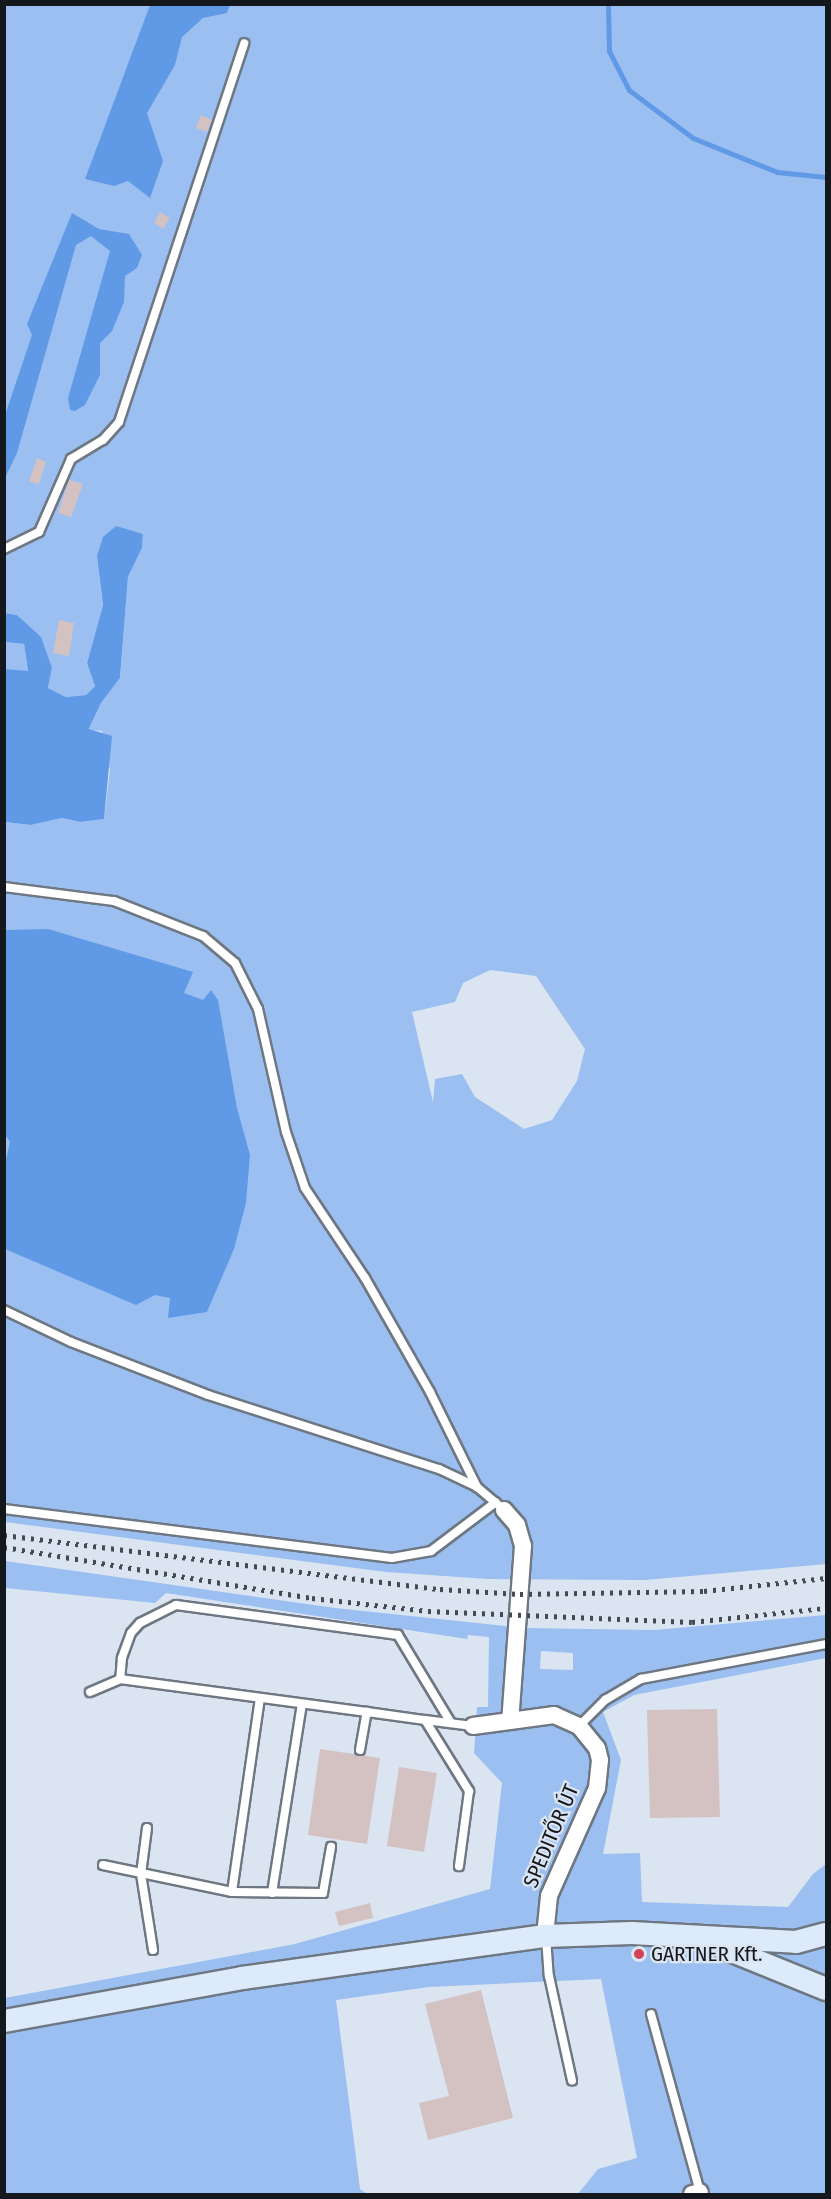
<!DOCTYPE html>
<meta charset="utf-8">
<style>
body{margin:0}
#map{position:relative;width:831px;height:2199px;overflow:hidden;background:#dbe4f1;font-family:"Fira Sans Condensed",sans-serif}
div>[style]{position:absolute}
.green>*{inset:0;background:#9bbff0}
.water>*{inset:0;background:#609ae7}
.stream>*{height:5px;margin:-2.5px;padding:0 2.5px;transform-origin:2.5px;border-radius:2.5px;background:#609ae7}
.building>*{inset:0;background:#d4c2c2}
.roads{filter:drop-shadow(2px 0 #6e7782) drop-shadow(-2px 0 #6e7782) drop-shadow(0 2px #6e7782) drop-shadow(0 -2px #6e7782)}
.service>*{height:8px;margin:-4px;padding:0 4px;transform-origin:4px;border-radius:4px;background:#fff}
.minor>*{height:16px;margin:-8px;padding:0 8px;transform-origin:8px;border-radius:8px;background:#fff}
.secondary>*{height:22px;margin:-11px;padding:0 11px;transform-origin:11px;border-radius:11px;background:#ddeafa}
.rail>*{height:4.5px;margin-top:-2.25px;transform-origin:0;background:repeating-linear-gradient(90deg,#454950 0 3px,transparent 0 9px)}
.dots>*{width:16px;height:16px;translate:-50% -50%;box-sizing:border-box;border:3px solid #dbe4f1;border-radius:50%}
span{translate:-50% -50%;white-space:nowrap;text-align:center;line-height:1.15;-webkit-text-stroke:4.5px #dbe4f1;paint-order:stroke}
.street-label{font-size:21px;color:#14171c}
.poi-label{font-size:21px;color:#14171c}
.left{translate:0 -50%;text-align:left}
.frame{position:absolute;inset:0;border:6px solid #14171c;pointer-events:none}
</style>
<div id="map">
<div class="green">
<div style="clip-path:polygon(evenodd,4px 5px,826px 5px,826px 1564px,645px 1580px,488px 1579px,386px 1572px,5px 1522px,5px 822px,31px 825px,62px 818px,80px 822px,104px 819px,110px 770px,102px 731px,89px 730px,101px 703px,120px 678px,128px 577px,142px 548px,143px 534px,116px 527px,97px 557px,103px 605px,87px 663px,95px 686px,86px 695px,66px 697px,48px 688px,52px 668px,28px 626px,17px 615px,5px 613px,4px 5px,490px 970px,536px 976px,585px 1049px,577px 1081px,552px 1120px,524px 1129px,475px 1097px,462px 1074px,435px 1079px,433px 1102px,412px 1012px,455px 1002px,463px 983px,490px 970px)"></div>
<div style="clip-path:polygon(5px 642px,24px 644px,28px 672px,5px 669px)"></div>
<div style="clip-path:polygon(evenodd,5px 1561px,335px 1608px,525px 1628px,654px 1630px,826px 1615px,826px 1658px,634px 1695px,603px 1712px,621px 1760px,603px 1854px,640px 1853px,642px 1902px,788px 1907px,813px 1874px,826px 1864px,826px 2194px,578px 2194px,598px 2169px,637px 2158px,601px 1979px,429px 1987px,336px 2000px,360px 2189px,367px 2194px,5px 2194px,5px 1998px,295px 1944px,490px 1889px,502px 1783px,474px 1753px,477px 1707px,488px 1707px,489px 1637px,468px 1635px,467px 1639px,166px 1593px,155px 1603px,5px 1588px,5px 1561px,541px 1651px,573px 1653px,573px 1670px,540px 1669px,541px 1651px)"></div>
</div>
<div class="water">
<div style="clip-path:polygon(150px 5px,230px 5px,227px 13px,203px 18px,182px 37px,175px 65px,147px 113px,163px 161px,150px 198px,128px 181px,114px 186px,85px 179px)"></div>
<div style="clip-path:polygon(72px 213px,99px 229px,129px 234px,142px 255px,137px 268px,125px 276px,124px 302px,112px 331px,100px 343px,100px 375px,85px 405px,75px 411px,70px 410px,68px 398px,110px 251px,91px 236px,76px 245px,17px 453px,5px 478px,6px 412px,32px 335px,27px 324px)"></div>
<div style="clip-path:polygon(116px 526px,143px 534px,142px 548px,128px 577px,120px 678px,101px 703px,89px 729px,112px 736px,104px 819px,80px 822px,62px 818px,31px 825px,5px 822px,5px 669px,28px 671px,24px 644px,5px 642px,5px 613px,17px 615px,41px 637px,52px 668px,48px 688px,66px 697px,86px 695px,95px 686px,87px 663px,103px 605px,97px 556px,103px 537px)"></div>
<div style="clip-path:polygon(48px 929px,193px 972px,184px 993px,203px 1000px,211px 990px,218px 1000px,237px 1108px,250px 1155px,246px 1203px,234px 1249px,207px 1312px,168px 1318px,170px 1298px,155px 1295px,136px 1305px,5px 1249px,5px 1164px,10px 1142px,4px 1133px,5px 930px)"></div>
</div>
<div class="stream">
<div style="left:608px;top:4px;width:47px;rotate:88.8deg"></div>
<div style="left:609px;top:51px;width:44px;rotate:62.9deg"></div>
<div style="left:629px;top:90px;width:80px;rotate:36.9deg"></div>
<div style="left:693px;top:138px;width:91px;rotate:22deg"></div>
<div style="left:777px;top:172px;width:49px;rotate:5.8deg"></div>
</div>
<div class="building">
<div style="clip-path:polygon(201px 115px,212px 120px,207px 132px,196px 128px)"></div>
<div style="clip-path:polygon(160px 212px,170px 218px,163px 229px,154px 223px)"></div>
<div style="clip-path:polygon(37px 458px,46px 462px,39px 484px,29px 481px)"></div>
<div style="clip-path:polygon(69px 480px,83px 484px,71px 517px,58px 513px)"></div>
<div style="clip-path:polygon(59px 620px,74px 623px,69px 656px,53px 653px)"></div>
<div style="clip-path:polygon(717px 1709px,720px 1817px,650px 1818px,647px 1710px)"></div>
<div style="clip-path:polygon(320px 1749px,380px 1758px,367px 1844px,308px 1835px)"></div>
<div style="clip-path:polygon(399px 1767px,437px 1773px,424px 1852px,387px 1846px)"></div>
<div style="clip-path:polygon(370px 1903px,373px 1918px,339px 1926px,335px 1912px)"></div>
<div style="clip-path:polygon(481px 1990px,513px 2118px,428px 2140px,419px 2103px,449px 2096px,425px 2004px)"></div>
</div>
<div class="roads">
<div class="service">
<div style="left:4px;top:549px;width:39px;rotate:-26deg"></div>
<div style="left:39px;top:532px;width:80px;rotate:-66.3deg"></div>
<div style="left:71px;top:459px;width:37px;rotate:-31deg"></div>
<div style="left:103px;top:440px;width:24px;rotate:-48deg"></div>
<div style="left:119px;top:422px;width:399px;rotate:-71.7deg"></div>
<div style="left:4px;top:887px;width:111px;rotate:7.3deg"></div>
<div style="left:114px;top:901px;width:96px;rotate:21.5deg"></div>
<div style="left:203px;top:936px;width:42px;rotate:40.2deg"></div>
<div style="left:235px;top:963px;width:51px;rotate:63.4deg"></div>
<div style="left:258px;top:1009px;width:126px;rotate:77.2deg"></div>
<div style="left:286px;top:1132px;width:59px;rotate:71.3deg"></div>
<div style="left:305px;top:1188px;width:108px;rotate:56.3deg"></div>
<div style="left:365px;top:1278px;width:131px;rotate:60.3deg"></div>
<div style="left:430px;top:1392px;width:106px;rotate:63.7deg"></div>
<div style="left:4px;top:1310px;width:74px;rotate:25.5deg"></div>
<div style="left:71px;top:1342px;width:147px;rotate:21.1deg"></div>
<div style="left:208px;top:1395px;width:243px;rotate:17.8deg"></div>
<div style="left:439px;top:1469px;width:42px;rotate:25.3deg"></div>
<div style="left:477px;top:1487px;width:35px;rotate:40deg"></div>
<div style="left:4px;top:1509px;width:391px;rotate:7.2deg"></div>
<div style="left:392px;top:1558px;width:40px;rotate:-10deg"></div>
<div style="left:431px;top:1551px;width:81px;rotate:-37deg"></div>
<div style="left:90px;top:1692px;width:33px;rotate:-23deg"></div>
<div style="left:425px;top:1720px;width:84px;rotate:58.2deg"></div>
<div style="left:469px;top:1791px;width:76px;rotate:97.6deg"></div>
<div style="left:451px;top:1723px;width:103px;rotate:-121.1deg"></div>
<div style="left:398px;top:1635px;width:224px;rotate:-172.3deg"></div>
<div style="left:176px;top:1605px;width:40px;rotate:153.4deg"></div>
<div style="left:140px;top:1623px;width:13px;rotate:132deg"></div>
<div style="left:131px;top:1633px;width:27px;rotate:110deg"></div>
<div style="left:122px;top:1658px;width:21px;rotate:95deg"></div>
<div style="left:120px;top:1679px;width:249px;rotate:7.6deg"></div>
<div style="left:367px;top:1712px;width:59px;rotate:7.9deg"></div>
<div style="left:425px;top:1720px;width:48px;rotate:7.1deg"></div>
<div style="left:579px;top:1726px;width:37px;rotate:-45deg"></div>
<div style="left:605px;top:1700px;width:42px;rotate:-30.3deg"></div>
<div style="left:641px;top:1679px;width:188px;rotate:-10.7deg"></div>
<div style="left:360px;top:1750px;width:39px;rotate:-80deg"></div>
<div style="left:147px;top:1828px;width:46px;rotate:97.4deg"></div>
<div style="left:141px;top:1874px;width:77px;rotate:81deg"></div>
<div style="left:103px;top:1865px;width:132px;rotate:11.8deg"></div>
<div style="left:232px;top:1892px;width:91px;rotate:0.6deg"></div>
<div style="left:323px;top:1893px;width:47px;rotate:-80.1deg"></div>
<div style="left:232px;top:1892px;width:196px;rotate:-81.8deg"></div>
<div style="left:272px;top:1893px;width:191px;rotate:-81deg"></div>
<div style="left:546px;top:1937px;width:39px;rotate:86deg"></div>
<div style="left:549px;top:1976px;width:107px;rotate:77.6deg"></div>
<div style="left:651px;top:2014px;width:185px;rotate:74.6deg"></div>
</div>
<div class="minor">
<div style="left:504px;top:1510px;width:20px;rotate:49deg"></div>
<div style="left:517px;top:1525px;width:22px;rotate:74deg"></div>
<div style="left:523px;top:1546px;width:175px;rotate:94.2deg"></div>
<div style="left:473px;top:1726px;width:82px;rotate:-7.7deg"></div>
<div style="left:554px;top:1715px;width:27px;rotate:24deg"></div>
<div style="left:579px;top:1726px;width:28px;rotate:51deg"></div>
<div style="left:597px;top:1748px;width:12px;rotate:76deg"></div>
<div style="left:600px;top:1760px;width:28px;rotate:96deg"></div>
<div style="left:597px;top:1788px;width:118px;rotate:114deg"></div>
<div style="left:549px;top:1896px;width:40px;rotate:95.7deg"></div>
<div style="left:692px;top:2194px;width:8px;rotate:-14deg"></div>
</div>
<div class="secondary">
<div style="left:720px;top:1946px;width:114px;rotate:22.1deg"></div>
<div style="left:4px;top:2021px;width:242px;rotate:-10.2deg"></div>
<div style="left:242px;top:1978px;width:306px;rotate:-7.9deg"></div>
<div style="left:545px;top:1936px;width:87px;rotate:-2deg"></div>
<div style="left:632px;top:1933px;width:164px;rotate:3.1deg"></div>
<div style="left:796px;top:1942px;width:31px;rotate:-15deg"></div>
</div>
</div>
<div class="rail">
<div style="left:4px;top:1535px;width:439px;rotate:7.1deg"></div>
<div style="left:440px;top:1589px;width:80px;rotate:3.6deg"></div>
<div style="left:520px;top:1594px;width:184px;rotate:-0.9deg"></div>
<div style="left:704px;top:1591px;width:123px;rotate:-6.1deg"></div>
<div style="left:4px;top:1547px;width:312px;rotate:9.4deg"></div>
<div style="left:312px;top:1598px;width:117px;rotate:6.4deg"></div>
<div style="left:428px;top:1611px;width:264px;rotate:2.4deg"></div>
<div style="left:692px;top:1622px;width:135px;rotate:-6deg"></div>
</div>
<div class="dots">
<div style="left:639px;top:1954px;background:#d34256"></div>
</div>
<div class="street-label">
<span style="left:551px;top:1836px;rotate:-67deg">SPEDITŐR ÚT</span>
</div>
<div class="poi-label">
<span class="left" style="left:651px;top:1954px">GARTNER Kft.</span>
</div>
<div class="frame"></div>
</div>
